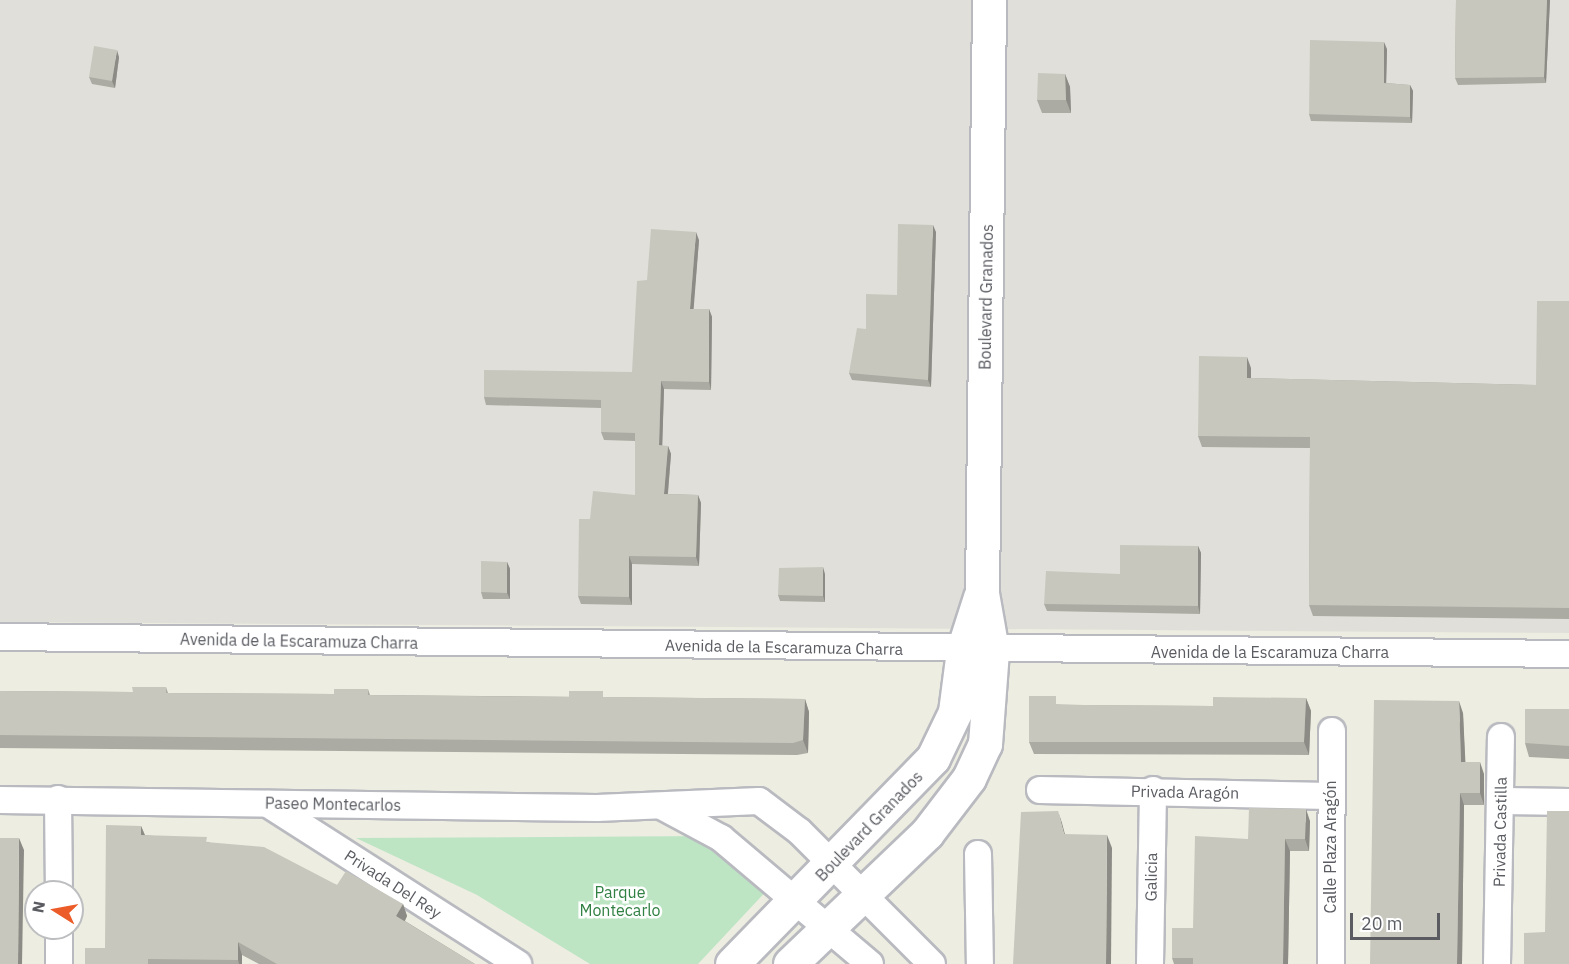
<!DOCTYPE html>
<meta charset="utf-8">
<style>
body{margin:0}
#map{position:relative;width:1569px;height:964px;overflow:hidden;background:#edede1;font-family:"IBM Plex Sans",sans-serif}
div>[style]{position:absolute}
.industrial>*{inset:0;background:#e0dfd9}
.green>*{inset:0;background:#bde5c4}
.roads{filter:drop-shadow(2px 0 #b9bac0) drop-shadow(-2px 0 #b9bac0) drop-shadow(0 2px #b9bac0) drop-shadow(0 -2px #b9bac0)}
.street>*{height:26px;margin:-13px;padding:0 13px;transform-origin:13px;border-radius:13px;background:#fff}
.secondary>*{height:33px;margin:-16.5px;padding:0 16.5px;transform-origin:16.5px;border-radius:16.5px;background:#fff}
.wall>*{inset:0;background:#acaba3}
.shaded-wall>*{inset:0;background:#8c8b85}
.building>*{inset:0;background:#c8c7be}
span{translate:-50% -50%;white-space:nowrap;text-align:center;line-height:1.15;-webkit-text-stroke:5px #fff;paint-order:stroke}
.street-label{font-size:16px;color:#5a5c62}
.park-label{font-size:16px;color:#328144}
.north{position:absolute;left:24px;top:880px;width:60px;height:60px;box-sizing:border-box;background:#fff;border:2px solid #bdbec0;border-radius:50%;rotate:281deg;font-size:16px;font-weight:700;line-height:24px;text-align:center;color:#5a5c62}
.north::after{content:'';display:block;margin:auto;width:21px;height:27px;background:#ec5c28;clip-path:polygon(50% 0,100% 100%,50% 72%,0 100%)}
.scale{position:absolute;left:1350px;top:913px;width:90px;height:27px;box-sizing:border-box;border:3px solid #5a5c62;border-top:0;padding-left:8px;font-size:18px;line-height:21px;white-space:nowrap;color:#5a5c62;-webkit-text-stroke:4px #fff;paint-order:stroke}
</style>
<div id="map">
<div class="industrial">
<div style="clip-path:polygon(0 0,1569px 0,1569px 633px,0 622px)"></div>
</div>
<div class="green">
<div style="clip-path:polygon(714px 836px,770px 887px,698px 964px,590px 964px,477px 895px,356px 838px)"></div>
</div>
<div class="roads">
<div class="street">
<div style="left:0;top:637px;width:1569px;rotate:0.62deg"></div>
<div style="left:1040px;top:790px;width:289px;rotate:1.2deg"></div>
<div style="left:58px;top:799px;width:93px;rotate:89.4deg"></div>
<div style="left:0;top:800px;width:597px;rotate:0.77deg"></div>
<div style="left:597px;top:808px;width:162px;rotate:-2.5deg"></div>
<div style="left:759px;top:801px;width:50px;rotate:36.9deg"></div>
<div style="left:799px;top:831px;width:188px;rotate:45deg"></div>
<div style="left:1502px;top:801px;width:67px;rotate:0.9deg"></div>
<div style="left:268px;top:804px;width:297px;rotate:32.6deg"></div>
<div style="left:665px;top:808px;width:64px;rotate:28.2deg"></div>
<div style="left:721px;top:838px;width:195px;rotate:40.2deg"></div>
<div style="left:978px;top:854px;width:110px;rotate:89deg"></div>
<div style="left:59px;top:928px;width:36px;rotate:90deg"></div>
<div style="left:1150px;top:964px;width:174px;rotate:-89deg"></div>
<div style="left:1331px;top:964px;width:233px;rotate:-89.8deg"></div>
<div style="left:1497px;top:964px;width:227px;rotate:-89deg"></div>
</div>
<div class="secondary">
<div style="left:732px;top:964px;width:288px;rotate:-45.7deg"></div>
<div style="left:933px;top:758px;width:51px;rotate:-64.4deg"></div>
<div style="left:955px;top:712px;width:63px;rotate:-82.6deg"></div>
<div style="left:963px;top:650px;width:56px;rotate:-72.2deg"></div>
<div style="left:790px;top:964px;width:190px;rotate:-43.7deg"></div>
<div style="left:927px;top:833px;width:69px;rotate:-52.6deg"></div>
<div style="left:969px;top:778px;width:38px;rotate:-65deg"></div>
<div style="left:985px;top:744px;width:94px;rotate:-85.7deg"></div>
<div style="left:992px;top:650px;width:58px;rotate:-100deg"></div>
<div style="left:982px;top:593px;width:593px;rotate:-89.32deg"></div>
</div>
</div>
<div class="wall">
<div style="clip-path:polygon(1456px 0,1550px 0,1546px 83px,1458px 85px,1455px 78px)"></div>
<div style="clip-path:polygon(1387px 49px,1386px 83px,1410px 85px,1413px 91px,1412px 123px,1311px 121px,1309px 114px)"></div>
<div style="clip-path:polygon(119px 57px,115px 88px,92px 84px,89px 77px)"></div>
<div style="clip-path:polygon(1065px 74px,1070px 87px,1071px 113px,1042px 113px,1037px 100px)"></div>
<div style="clip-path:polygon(936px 232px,931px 387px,852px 380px,849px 373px,866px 329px,897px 295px)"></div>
<div style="clip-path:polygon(699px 240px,693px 309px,709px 309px,712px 317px,711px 390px,664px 389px,662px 446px,668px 446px,671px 454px,668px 494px,698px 495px,701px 503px,699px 566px,632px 564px,632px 605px,581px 604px,578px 596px,590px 519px,635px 495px,635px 441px,604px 440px,601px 432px,601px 408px,486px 405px,484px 397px,632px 372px)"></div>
<div style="clip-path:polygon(1569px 301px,1569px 619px,1313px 616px,1309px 605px,1310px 448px,1202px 447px,1198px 436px,1251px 368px,1251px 378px,1536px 385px)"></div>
<div style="clip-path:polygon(1198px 546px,1201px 553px,1200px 614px,1047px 611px,1044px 604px,1120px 574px)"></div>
<div style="clip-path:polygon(507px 562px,510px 569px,510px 599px,483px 599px,481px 592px)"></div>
<div style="clip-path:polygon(825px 574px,825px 602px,780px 601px,778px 595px)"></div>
<div style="clip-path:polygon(166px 687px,168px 693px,334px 694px,368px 689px,370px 695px,805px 699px,809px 712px,808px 753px,797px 755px,0 748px,0 691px,133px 692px)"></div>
<div style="clip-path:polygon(1306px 698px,1311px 711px,1309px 755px,1034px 754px,1029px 742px,1059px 705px,1213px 706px)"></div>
<div style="clip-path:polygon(1569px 709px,1569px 759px,1529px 757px,1525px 743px)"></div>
<div style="clip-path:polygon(1463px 713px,1465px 762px,1484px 774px,1484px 805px,1464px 805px,1462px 964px,1370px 964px)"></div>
<div style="clip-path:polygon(1310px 821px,1309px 851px,1290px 851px,1288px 964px,1174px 964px,1172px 958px,1193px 928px,1248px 839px)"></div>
<div style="clip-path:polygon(141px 826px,145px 835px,208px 842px,337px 885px,403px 904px,407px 916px,405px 921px,475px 964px,259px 964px,242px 955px,242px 964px,85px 964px,105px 948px)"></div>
</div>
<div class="shaded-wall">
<div style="clip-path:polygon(1547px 0,1550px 0,1546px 83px,1544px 77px)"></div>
<div style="clip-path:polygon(1384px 42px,1387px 49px,1386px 90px,1384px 83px)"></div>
<div style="clip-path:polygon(117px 50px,119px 57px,115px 88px,112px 81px)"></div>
<div style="clip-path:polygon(1065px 74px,1070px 87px,1071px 113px,1066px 100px)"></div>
<div style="clip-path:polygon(1410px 85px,1413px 91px,1412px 123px,1410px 117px)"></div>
<div style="clip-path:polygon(933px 225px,936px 232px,931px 387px,928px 380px)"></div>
<div style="clip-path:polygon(696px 232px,699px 240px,693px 317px,690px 309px)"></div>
<div style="clip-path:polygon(709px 309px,712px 317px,711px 390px,709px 382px)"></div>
<div style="clip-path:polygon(1247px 357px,1251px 368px,1251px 390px,1247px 378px)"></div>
<div style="clip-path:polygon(661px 381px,664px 389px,662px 454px,659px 445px)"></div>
<div style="clip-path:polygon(668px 446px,671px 454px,667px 502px,664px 494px)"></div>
<div style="clip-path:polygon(698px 495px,701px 503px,699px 566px,696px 557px)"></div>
<div style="clip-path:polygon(1198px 546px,1201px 553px,1200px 614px,1198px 606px)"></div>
<div style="clip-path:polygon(629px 556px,632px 564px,632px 605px,629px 597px)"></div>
<div style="clip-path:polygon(507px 562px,510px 569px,510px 599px,507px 593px)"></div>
<div style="clip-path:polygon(823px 567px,825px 574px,825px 602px,823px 596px)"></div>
<div style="clip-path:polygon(1306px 698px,1311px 711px,1309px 755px,1304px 742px)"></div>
<div style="clip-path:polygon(805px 699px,809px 712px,808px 753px,803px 740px)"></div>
<div style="clip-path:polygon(1459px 701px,1463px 713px,1466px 774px,1461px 762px)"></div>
<div style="clip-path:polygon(1480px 762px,1484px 774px,1484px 805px,1480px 793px)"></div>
<div style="clip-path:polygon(1460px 793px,1464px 805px,1462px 964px,1457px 964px)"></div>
<div style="clip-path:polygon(1306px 809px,1310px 821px,1309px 851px,1305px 839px)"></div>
<div style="clip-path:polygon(1058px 811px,1062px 823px,1068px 846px,1064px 834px)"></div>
<div style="clip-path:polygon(141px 826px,146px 838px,141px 835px)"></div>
<div style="clip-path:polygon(1107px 835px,1112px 848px,1111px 964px,1106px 964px)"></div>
<div style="clip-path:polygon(19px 838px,24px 850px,22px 964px,18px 964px)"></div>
<div style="clip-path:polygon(1285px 839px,1290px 851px,1288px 964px,1283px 964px)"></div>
<div style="clip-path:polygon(403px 904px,407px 916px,401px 928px,396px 916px)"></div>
<div style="clip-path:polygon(238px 942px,242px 955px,242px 964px,239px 964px,238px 960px)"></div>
</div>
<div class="building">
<div style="clip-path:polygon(1456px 0,1547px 0,1544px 77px,1455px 78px)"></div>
<div style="clip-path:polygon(1310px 40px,1384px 42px,1384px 83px,1410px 85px,1410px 117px,1309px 114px)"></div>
<div style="clip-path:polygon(94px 46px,117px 50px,112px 81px,89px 77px)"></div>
<div style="clip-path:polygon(1038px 73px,1065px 74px,1066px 100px,1037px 100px)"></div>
<div style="clip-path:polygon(898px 224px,933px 225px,928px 380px,849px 373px,857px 328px,866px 329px,866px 294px,897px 295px)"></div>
<div style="clip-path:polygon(651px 229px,696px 232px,690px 309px,709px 309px,709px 382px,661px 381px,659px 445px,668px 446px,664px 494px,698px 495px,696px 557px,629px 556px,629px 597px,578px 596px,579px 519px,590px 519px,593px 491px,635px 495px,635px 433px,601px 432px,601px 400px,484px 397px,484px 370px,632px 372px,637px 281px,647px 280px)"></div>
<div style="clip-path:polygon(1537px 301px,1569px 301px,1569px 608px,1309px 605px,1310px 437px,1198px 436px,1199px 356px,1247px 357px,1247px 378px,1536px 385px)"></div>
<div style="clip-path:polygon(1120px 545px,1198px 546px,1198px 606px,1044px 604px,1046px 571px,1120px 574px)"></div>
<div style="clip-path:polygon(481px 561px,507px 562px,507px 593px,481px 592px)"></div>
<div style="clip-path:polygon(823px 567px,823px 596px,778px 595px,779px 568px)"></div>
<div style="clip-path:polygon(132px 687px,166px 687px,166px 693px,334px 694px,334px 689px,368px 689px,368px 695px,569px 697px,569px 691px,603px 691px,603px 697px,805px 699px,803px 740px,793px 743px,0 735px,0 691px,133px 692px)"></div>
<div style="clip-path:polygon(1029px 696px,1056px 696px,1056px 704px,1084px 705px,1213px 706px,1213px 697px,1306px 698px,1304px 742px,1029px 742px)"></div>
<div style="clip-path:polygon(1374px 700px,1459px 701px,1461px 762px,1480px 762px,1480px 793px,1460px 793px,1457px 964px,1370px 964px)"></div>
<div style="clip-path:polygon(1525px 709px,1569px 709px,1569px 746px,1525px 743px)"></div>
<div style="clip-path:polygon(1249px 808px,1306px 809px,1305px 839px,1285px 839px,1283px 964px,1193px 964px,1193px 958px,1172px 958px,1172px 928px,1193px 928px,1195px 836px,1248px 839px)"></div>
<div style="clip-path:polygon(1058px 811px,1064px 834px,1107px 835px,1106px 964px,1013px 964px,1021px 812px)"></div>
<div style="clip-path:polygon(1547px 811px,1569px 811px,1569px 964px,1524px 964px,1524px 933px,1545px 932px)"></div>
<div style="clip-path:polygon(106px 825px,141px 826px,141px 835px,207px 837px,206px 842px,264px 847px,337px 885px,346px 871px,403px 904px,396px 916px,475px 964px,277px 964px,238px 942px,238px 960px,148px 959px,148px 964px,85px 964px,85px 948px,105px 948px)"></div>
<div style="clip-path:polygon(0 838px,19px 838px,18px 964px,0 964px)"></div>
</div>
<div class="street-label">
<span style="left:986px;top:297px;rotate:-89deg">Boulevard Granados</span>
<span style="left:299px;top:641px;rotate:1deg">Avenida de la Escaramuza Charra</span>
<span style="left:784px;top:647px;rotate:1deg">Avenida de la Escaramuza Charra</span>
<span style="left:1270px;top:652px">Avenida de la Escaramuza Charra</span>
<span style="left:1185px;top:792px;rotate:1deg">Privada Aragón</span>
<span style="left:333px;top:804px;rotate:1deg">Paseo Montecarlos</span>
<span style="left:869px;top:826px;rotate:-46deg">Boulevard Granados</span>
<span style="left:1500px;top:832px;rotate:-89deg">Privada Castilla</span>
<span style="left:1330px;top:847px;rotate:-90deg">Calle Plaza Aragón</span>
<span style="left:1151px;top:877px;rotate:-89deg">Galicia</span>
<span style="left:393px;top:884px;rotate:33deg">Privada Del Rey</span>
</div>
<div class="park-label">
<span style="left:620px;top:901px">Parque<br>Montecarlo</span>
</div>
<div class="north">N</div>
<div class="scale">20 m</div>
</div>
